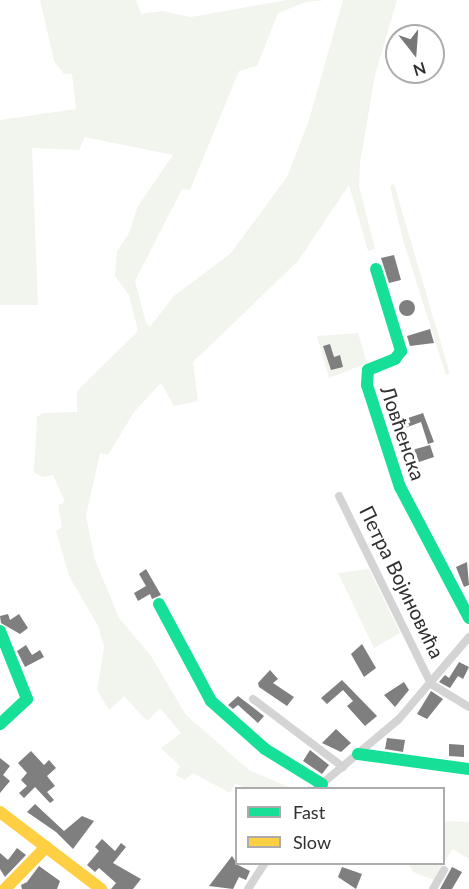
<!DOCTYPE html>
<meta charset="utf-8">
<style>
body{margin:0}
#map{position:relative;width:469px;height:889px;overflow:hidden;background:#fff;font-family:Lato,sans-serif}
div>[style]{position:absolute}
.green>*{inset:0;background:#f2f5ed}
.building>*{inset:0;background:#7f7f7f}
.round{border-radius:50%}
.street>*{height:8px;margin:-4px;padding:0 4px;transform-origin:4px;border-radius:4px;background:#d4d4d4}
.fast>*{height:12px;margin:-6px;padding:0 6px;transform-origin:6px;border-radius:6px;background:#16e098}
.slow>*{height:12px;margin:-6px;padding:0 6px;transform-origin:6px;border-radius:6px;background:#ffcf43}
span{translate:-50% -50%;white-space:nowrap;text-align:center;line-height:1.15;-webkit-text-stroke:6px #fff;paint-order:stroke}
.street-label{font-size:20px;color:#303030}
.legend{position:absolute;left:235px;top:787px;width:210px;height:78px;box-sizing:border-box;background:#fff;border:2px solid #acacac;margin:0;padding:8px 10px;list-style:none;font-size:18px;color:#303030}
.legend li{display:flex;align-items:center;gap:12px;height:30px}
.legend b{width:30px;border:2px solid #acacac}
.north{position:absolute;left:385px;top:24px;width:60px;height:60px;box-sizing:border-box;background:#fff;border:2px solid #acacac;border-radius:50%;rotate:163deg;font-size:16px;font-weight:700;line-height:24px;text-align:center;color:#303030}
.north::after{content:'';display:block;margin:auto;width:21px;height:27px;background:#787878;clip-path:polygon(50% 0,100% 100%,50% 72%,0 100%)}
</style>
<div id="map">
<div class="green">
<div style="clip-path:polygon(40px 0,136px 0,141px 14px,162px 11px,191px 17px,287px 0,325px 0,306px 2px,278px 13px,257px 66px,239px 71px,190px 190px,182px 189px,135px 281px,146px 323px,150px 327px,174px 296px,231px 253px,287px 177px,308px 123px,343px 0,397px 0,375px 75px,360px 163px,359px 186px,375px 249px,368px 251px,349px 185px,298px 261px,193px 362px,198px 401px,174px 406px,161px 383px,134px 412px,108px 455px,100px 453px,86px 516px,95px 560px,119px 618px,151px 656px,186px 715px,249px 770px,291px 788px,245px 788px,235px 783px,230px 793px,193px 773px,185px 780px,176px 775px,180px 766px,161px 748px,181px 733px,160px 708px,147px 721px,124px 696px,109px 710px,97px 690px,104px 647px,98px 626px,69px 576px,56px 531px,62px 527px,58px 505px,65px 502px,53px 475px,42px 477px,34px 472px,37px 417px,42px 413px,77px 412px,77px 391px,138px 331px,129px 295px,115px 276px,117px 251px,128px 235px,138px 206px,173px 155px,85px 137px,79px 150px,32px 148px,38px 305px,0 305px,0 120px,76px 109px,72px 74px,64px 74px,54px 61px)"></div>
<div style="clip-path:polygon(394px 184px,450px 374px,446px 375px,403px 240px,390px 186px)"></div>
<div style="clip-path:polygon(358px 333px,367px 363px,329px 378px,317px 336px)"></div>
<div style="clip-path:polygon(369px 569px,400px 633px,374px 648px,338px 573px)"></div>
<div style="clip-path:polygon(444px 821px,469px 822px,469px 859px,452px 849px,434px 880px,413px 872px,409px 864px,444px 864px)"></div>
</div>
<div class="building">
<div style="clip-path:polygon(394px 255px,401px 280px,389px 283px,381px 258px)"></div>
<div class="round" style="left:399px;top:300px;width:16px;height:16px"></div>
<div style="clip-path:polygon(430px 329px,434px 343px,410px 346px,407px 336px)"></div>
<div style="clip-path:polygon(330px 344px,334px 357px,340px 355px,343px 367px,331px 370px,323px 346px)"></div>
<div style="clip-path:polygon(423px 413px,434px 442px,428px 444px,421px 422px,405px 428px,402px 420px)"></div>
<div style="clip-path:polygon(430px 445px,434px 457px,416px 463px,412px 450px)"></div>
<div style="clip-path:polygon(467px 562px,469px 585px,464px 587px,456px 567px)"></div>
<div style="clip-path:polygon(146px 569px,161px 595px,152px 599px,150px 594px,138px 601px,134px 593px,146px 586px,139px 574px)"></div>
<div style="clip-path:polygon(8px 614px,10px 620px,19px 614px,28px 628px,20px 634px,1px 623px,0 616px)"></div>
<div style="clip-path:polygon(362px 644px,376px 668px,364px 677px,351px 654px)"></div>
<div style="clip-path:polygon(26px 645px,32px 655px,40px 650px,44px 657px,25px 667px,17px 651px)"></div>
<div style="clip-path:polygon(459px 662px,469px 667px,463px 679px,458px 676px,450px 688px,439px 682px,445px 675px,449px 678px)"></div>
<div style="clip-path:polygon(270px 670px,278px 679px,273px 683px,294px 697px,287px 706px,259px 687px,258px 683px)"></div>
<div style="clip-path:polygon(342px 680px,377px 716px,365px 726px,347px 706px,353px 701px,343px 690px,327px 704px,321px 698px)"></div>
<div style="clip-path:polygon(404px 682px,409px 690px,395px 707px,384px 695px)"></div>
<div style="clip-path:polygon(431px 691px,443px 699px,427px 719px,417px 714px)"></div>
<div style="clip-path:polygon(238px 696px,264px 716px,258px 723px,238px 705px,233px 709px,228px 705px)"></div>
<div style="clip-path:polygon(336px 729px,351px 743px,341px 752px,322px 743px)"></div>
<div style="clip-path:polygon(387px 738px,405px 740px,403px 752px,385px 749px)"></div>
<div style="clip-path:polygon(449px 744px,464px 745px,464px 757px,449px 756px)"></div>
<div style="clip-path:polygon(310px 750px,329px 765px,322px 774px,303px 761px)"></div>
<div style="clip-path:polygon(31px 751px,44px 765px,49px 760px,56px 768px,47px 776px,55px 786px,47px 792px,54px 800px,50px 803px,35px 787px,24px 798px,19px 793px,27px 786px,21px 780px,27px 773px,18px 763px)"></div>
<div style="clip-path:polygon(0 758px,10px 766px,3px 775px,10px 781px,0 793px)"></div>
<div style="clip-path:polygon(35px 804px,64px 831px,82px 816px,94px 821px,73px 849px,56px 832px,27px 812px)"></div>
<div style="clip-path:polygon(102px 839px,115px 851px,121px 843px,126px 847px,113px 863px,141px 879px,133px 889px,111px 889px,116px 883px,99px 868px,95px 872px,87px 865px,99px 851px,95px 847px)"></div>
<div style="clip-path:polygon(17px 848px,26px 855px,5px 877px,0 869px,0 853px,8px 860px)"></div>
<div style="clip-path:polygon(232px 856px,238px 865px,250px 871px,246px 880px,239px 877px,233px 889px,209px 886px)"></div>
<div style="clip-path:polygon(39px 866px,60px 881px,57px 889px,22px 889px,21px 885px,27px 882px)"></div>
<div style="clip-path:polygon(342px 867px,362px 874px,356px 889px,338px 877px)"></div>
<div style="clip-path:polygon(452px 867px,462px 872px,452px 889px,440px 889px)"></div>
</div>
<div class="street">
<div style="left:339px;top:496px;width:209px;rotate:63.9deg"></div>
<div style="left:431px;top:684px;width:44px;rotate:31.2deg"></div>
<div style="left:253px;top:699px;width:113px;rotate:37.1deg"></div>
<div style="left:317px;top:788px;width:107px;rotate:-40.1deg"></div>
<div style="left:399px;top:719px;width:108px;rotate:-49.5deg"></div>
<div style="left:248px;top:889px;width:30px;rotate:-57deg"></div>
<div style="left:433px;top:889px;width:22px;rotate:-60deg"></div>
</div>
<div class="fast">
<div style="left:376px;top:269px;width:86px;rotate:73deg"></div>
<div style="left:401px;top:351px;width:10px;rotate:127deg"></div>
<div style="left:395px;top:359px;width:29px;rotate:158deg"></div>
<div style="left:368px;top:370px;width:15px;rotate:94deg"></div>
<div style="left:367px;top:385px;width:107px;rotate:72.1deg"></div>
<div style="left:400px;top:487px;width:148px;rotate:62.2deg"></div>
<div style="left:159px;top:604px;width:110px;rotate:61.8deg"></div>
<div style="left:211px;top:701px;width:72px;rotate:41.6deg"></div>
<div style="left:265px;top:749px;width:67px;rotate:31.6deg"></div>
<div style="left:0;top:631px;width:73px;rotate:68.3deg"></div>
<div style="left:27px;top:699px;width:37px;rotate:137deg"></div>
<div style="left:358px;top:754px;width:112px;rotate:7.7deg"></div>
</div>
<div class="slow">
<div style="left:0;top:812px;width:127px;rotate:37.3deg"></div>
<div style="left:5px;top:889px;width:59px;rotate:-45.7deg"></div>
</div>
<div class="street-label">
<span style="left:403px;top:433px;rotate:71deg">Ловћенска</span>
<span style="left:402px;top:582px;rotate:64deg">Петра Војиновића</span>
</div>
<ul class="legend">
<li><b style="height:8px;background:#16e098"></b>Fast</li>
<li><b style="height:8px;background:#ffcf43"></b>Slow</li>
</ul>
<div class="north">N</div>
</div>
